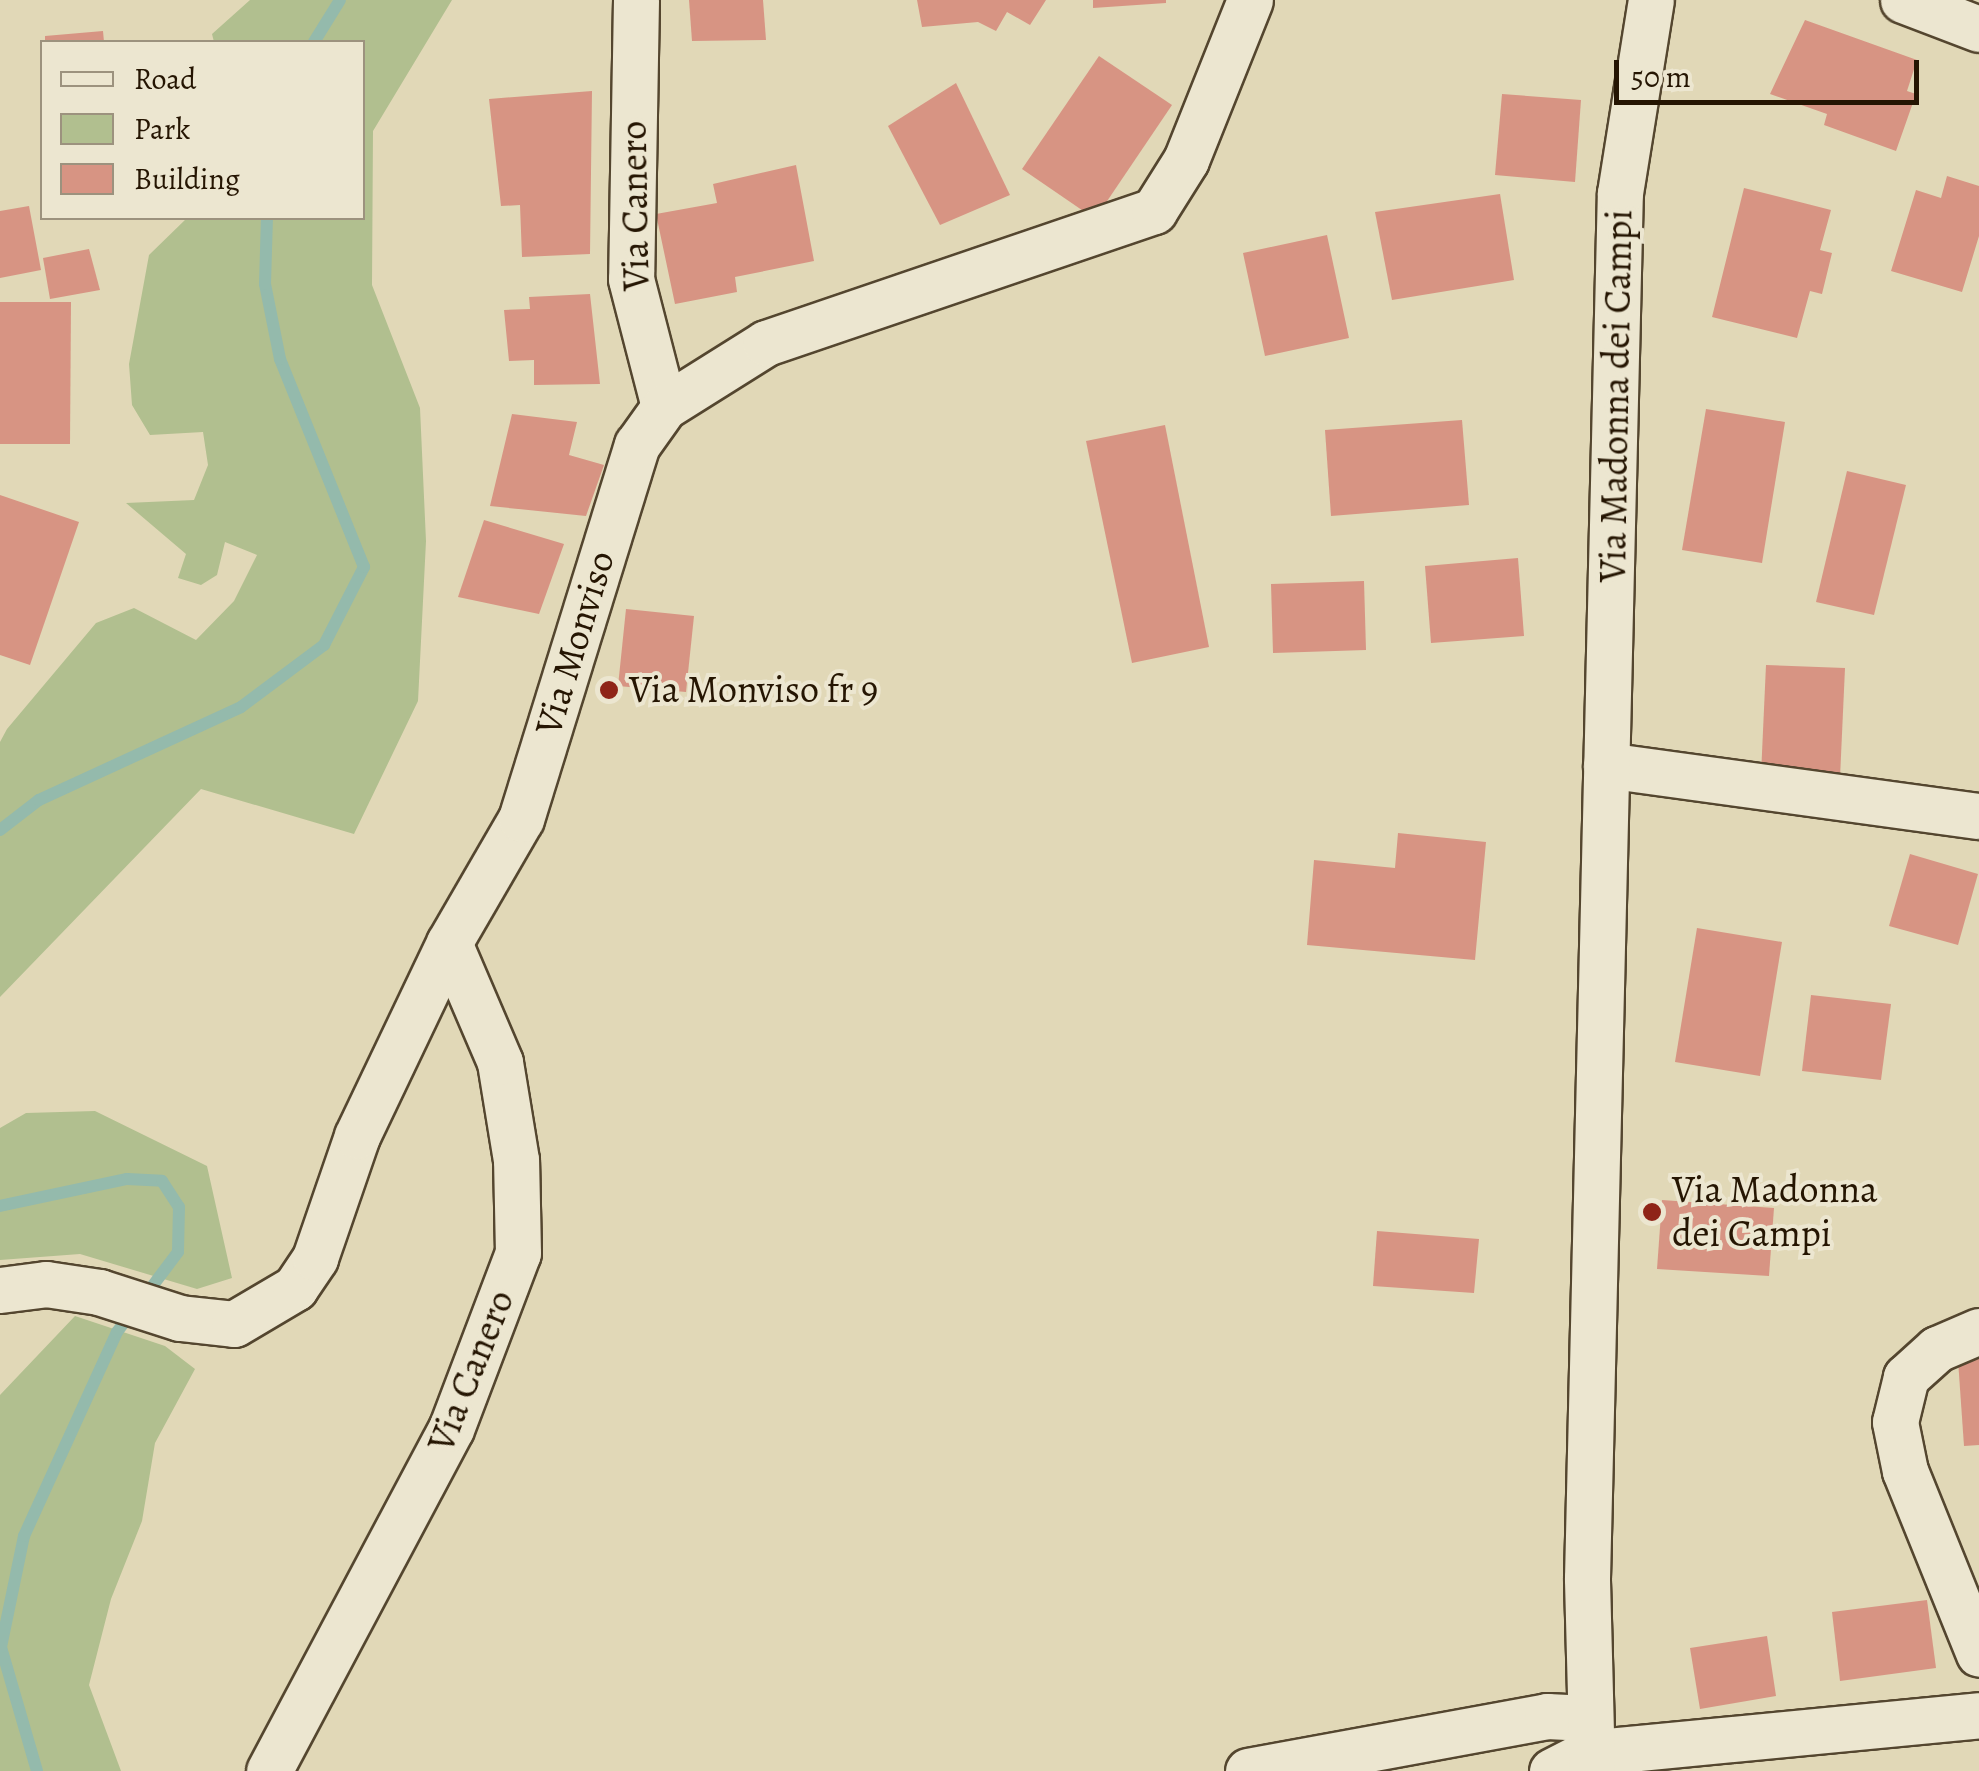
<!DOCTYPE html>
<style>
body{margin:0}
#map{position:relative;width:1979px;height:1771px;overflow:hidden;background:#e1d8b7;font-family:Alegreya,serif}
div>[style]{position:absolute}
.green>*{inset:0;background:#b1bf8f}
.stream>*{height:12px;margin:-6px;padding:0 6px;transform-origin:6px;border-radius:6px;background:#94baac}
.building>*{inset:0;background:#d79483}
.roads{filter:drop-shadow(2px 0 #54462f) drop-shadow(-2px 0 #54462f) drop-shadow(0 2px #54462f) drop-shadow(0 -2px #54462f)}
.minor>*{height:45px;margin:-22.5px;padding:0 22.5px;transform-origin:22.5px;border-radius:22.5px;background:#ece6d0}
.dots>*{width:28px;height:28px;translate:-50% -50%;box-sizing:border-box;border:5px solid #ece6d0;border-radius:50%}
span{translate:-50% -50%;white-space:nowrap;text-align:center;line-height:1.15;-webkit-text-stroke:8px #ece6d0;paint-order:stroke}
.street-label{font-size:38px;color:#251502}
.poi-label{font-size:38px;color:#251502}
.left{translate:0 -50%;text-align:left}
.legend{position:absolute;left:40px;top:40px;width:325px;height:180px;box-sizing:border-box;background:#ece6d0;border:2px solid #9c927e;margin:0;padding:12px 18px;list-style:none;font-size:30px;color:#251502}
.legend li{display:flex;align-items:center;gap:20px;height:50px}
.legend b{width:50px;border:2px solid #9c927e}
.scale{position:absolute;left:1614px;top:60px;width:305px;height:45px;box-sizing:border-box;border:5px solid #251502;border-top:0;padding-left:12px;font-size:30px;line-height:35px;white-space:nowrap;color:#251502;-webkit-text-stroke:8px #ece6d0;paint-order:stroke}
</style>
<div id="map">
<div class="green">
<div style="clip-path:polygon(250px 0,452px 0,373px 131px,372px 285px,420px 408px,426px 541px,418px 701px,354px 834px,201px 789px,0 997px,0 742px,7px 729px,96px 623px,134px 608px,196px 640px,234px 601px,257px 555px,225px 542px,217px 575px,201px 585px,178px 578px,186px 554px,126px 503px,194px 500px,208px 465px,203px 432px,150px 435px,132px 405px,129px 364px,149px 255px,187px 218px,362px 218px,362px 42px,214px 42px,212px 34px)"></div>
<div style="clip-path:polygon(95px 1111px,207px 1166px,232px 1278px,197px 1289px,80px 1254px,0 1260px,0 1128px,26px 1113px)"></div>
<div style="clip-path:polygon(75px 1316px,165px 1346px,195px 1369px,155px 1443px,142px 1521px,111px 1599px,89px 1685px,121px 1771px,0 1771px,0 1395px)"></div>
</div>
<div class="stream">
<div style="left:314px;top:42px;width:49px;rotate:-58.2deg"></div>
<div style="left:0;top:830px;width:49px;rotate:-37.6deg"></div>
<div style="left:39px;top:800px;width:222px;rotate:-24.7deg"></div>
<div style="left:241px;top:707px;width:104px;rotate:-36.8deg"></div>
<div style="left:324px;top:645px;width:88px;rotate:-62.9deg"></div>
<div style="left:364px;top:567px;width:224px;rotate:-112deg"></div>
<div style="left:280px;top:359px;width:76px;rotate:-101.3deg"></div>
<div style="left:265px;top:284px;width:66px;rotate:-88.3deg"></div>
<div style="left:0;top:1206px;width:130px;rotate:-12deg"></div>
<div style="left:127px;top:1179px;width:35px;rotate:3deg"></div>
<div style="left:162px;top:1181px;width:31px;rotate:57deg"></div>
<div style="left:179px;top:1207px;width:45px;rotate:91.3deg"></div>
<div style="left:178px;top:1252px;width:55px;rotate:126.9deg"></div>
<div style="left:37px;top:1771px;width:129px;rotate:-106.2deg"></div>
<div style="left:1px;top:1647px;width:113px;rotate:-78.3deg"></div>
<div style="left:24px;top:1536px;width:224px;rotate:-65.5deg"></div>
<div style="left:117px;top:1332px;width:26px;rotate:-53deg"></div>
</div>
<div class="building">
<div style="clip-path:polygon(689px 0,763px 0,766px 40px,692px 41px)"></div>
<div style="clip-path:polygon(917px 0,1046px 0,1030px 25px,1007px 12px,996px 31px,978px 22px,922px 27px)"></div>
<div style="clip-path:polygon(1093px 0,1166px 0,1166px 3px,1093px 8px)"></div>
<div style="clip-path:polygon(1805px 20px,1917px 60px,1907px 91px,1916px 94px,1896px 151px,1824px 125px,1827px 114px,1770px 94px)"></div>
<div style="clip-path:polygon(103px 31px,104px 42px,45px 42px,45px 36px)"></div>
<div style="clip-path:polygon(1099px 56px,1172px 105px,1095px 219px,1022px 169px)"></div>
<div style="clip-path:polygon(956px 83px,1010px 195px,940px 225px,888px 126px)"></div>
<div style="clip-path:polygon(592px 91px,590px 254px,522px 257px,520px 205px,501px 206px,489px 99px)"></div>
<div style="clip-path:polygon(1502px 94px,1581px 100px,1575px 182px,1495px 175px)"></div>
<div style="clip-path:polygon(796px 165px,814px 261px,735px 277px,737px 292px,675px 304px,656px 214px,717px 203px,713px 184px)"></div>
<div style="clip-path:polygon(1947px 176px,1979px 186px,1979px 236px,1962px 292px,1891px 271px,1916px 190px,1941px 198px)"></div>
<div style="clip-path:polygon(1744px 188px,1831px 210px,1820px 250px,1832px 253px,1822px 294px,1810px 291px,1797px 338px,1712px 317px)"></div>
<div style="clip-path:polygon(1500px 194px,1514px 280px,1392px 300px,1375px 212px)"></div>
<div style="clip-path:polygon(29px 206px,41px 270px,0 278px,0 211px)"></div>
<div style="clip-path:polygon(1327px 235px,1349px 338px,1265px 356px,1243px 253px)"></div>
<div style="clip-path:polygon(89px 249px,100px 290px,50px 299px,43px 258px)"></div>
<div style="clip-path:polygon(590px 294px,600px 384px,534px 385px,534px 360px,509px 361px,504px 310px,530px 309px,529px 297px)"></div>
<div style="clip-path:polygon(0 302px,71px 302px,70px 444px,0 444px)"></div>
<div style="clip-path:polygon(1706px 409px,1785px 422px,1762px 563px,1682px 550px)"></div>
<div style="clip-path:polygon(512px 414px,577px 422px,569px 455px,604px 465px,586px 516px,490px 506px)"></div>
<div style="clip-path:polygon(1462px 420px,1469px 505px,1331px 516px,1325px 430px)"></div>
<div style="clip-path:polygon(1165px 425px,1209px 647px,1132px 663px,1086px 441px)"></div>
<div style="clip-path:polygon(1847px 471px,1906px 485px,1874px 615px,1816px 602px)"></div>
<div style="clip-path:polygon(0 495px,79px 522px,30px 665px,0 655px)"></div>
<div style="clip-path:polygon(484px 520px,564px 544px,539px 614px,458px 597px)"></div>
<div style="clip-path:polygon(1518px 558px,1524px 636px,1431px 643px,1425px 566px)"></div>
<div style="clip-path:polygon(1364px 581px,1366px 650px,1273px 653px,1271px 584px)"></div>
<div style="clip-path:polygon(626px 609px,694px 616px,686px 692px,618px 686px)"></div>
<div style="clip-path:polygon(1766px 665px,1845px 668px,1840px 778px,1761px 775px)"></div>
<div style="clip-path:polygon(1398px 833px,1486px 842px,1475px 960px,1307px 945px,1314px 860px,1395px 868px)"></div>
<div style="clip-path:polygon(1910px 854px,1978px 874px,1958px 945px,1889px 926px)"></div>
<div style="clip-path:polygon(1697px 928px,1782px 942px,1760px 1076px,1675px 1062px)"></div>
<div style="clip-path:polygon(1811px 995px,1891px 1004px,1881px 1080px,1802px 1071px)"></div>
<div style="clip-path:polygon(1662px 1200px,1774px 1208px,1769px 1276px,1657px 1269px)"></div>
<div style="clip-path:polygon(1377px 1231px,1479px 1239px,1474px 1293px,1373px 1286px)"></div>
<div style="clip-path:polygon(1979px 1358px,1979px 1445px,1964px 1446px,1958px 1360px)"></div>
<div style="clip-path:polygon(1927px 1600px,1936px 1668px,1840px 1681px,1832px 1612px)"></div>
<div style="clip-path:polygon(1767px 1636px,1776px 1696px,1700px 1709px,1690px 1648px)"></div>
</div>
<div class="roads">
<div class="minor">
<div style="left:636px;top:0;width:279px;rotate:91deg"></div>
<div style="left:631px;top:279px;width:132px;rotate:75.5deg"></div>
<div style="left:1903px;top:0;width:81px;rotate:20.9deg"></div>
<div style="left:1606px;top:765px;width:376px;rotate:7.8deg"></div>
<div style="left:0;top:1290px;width:46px;rotate:-7.4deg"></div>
<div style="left:46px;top:1284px;width:54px;rotate:8.6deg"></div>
<div style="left:99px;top:1292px;width:85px;rotate:17.8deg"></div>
<div style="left:180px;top:1318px;width:54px;rotate:6.3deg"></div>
<div style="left:234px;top:1324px;width:71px;rotate:-30.5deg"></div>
<div style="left:295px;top:1288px;width:36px;rotate:-56deg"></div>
<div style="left:315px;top:1258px;width:129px;rotate:-71deg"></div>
<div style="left:357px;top:1136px;width:214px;rotate:-64.5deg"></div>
<div style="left:449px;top:943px;width:143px;rotate:-59.9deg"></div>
<div style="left:521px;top:819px;width:392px;rotate:-72.8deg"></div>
<div style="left:637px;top:445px;width:47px;rotate:-54.6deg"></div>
<div style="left:664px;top:407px;width:120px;rotate:-32.1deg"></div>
<div style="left:766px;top:343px;width:410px;rotate:-18.8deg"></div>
<div style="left:1154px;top:211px;width:60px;rotate:-57.9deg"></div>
<div style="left:1186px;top:160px;width:172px;rotate:-68.2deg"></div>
<div style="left:1979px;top:1331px;width:46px;rotate:156.8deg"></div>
<div style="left:1937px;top:1349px;width:42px;rotate:137.9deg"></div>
<div style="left:1906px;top:1377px;width:46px;rotate:103.7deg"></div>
<div style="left:1895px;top:1422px;width:50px;rotate:78.5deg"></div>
<div style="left:1905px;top:1471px;width:197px;rotate:68deg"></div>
<div style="left:269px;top:1771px;width:387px;rotate:-62deg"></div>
<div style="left:451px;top:1429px;width:188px;rotate:-69.2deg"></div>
<div style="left:518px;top:1253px;width:93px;rotate:-91.2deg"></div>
<div style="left:516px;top:1160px;width:99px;rotate:-99.3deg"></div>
<div style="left:500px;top:1062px;width:129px;rotate:-113.2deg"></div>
<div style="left:1248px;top:1771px;width:304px;rotate:-10.4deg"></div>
<div style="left:1547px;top:1716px;width:40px;rotate:2.9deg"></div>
<div style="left:1552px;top:1771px;width:39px;rotate:-27deg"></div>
<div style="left:1587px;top:1753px;width:394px;rotate:-5.5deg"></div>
<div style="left:1592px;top:1771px;width:193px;rotate:-91.5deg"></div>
<div style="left:1587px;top:1578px;width:1385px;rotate:-88.64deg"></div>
<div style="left:1620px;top:193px;width:195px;rotate:-80.9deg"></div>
</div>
</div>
<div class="dots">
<div style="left:609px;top:690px;background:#8f2418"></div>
<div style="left:1652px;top:1212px;background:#8f2418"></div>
</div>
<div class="street-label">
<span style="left:635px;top:206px;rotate:-91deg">Via Canero</span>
<span style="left:1616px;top:396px;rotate:-89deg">Via Madonna dei Campi</span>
<span style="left:575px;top:643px;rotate:-73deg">Via Monviso</span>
<span style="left:471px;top:1371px;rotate:-68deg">Via Canero</span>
</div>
<div class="poi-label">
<span class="left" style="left:629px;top:690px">Via Monviso fr 9</span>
<span class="left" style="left:1672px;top:1212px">Via Madonna<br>dei Campi</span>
</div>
<ul class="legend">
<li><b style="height:12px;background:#ece6d0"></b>Road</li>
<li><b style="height:28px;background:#b1bf8f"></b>Park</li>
<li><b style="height:28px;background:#d79483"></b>Building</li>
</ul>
<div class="scale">50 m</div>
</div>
